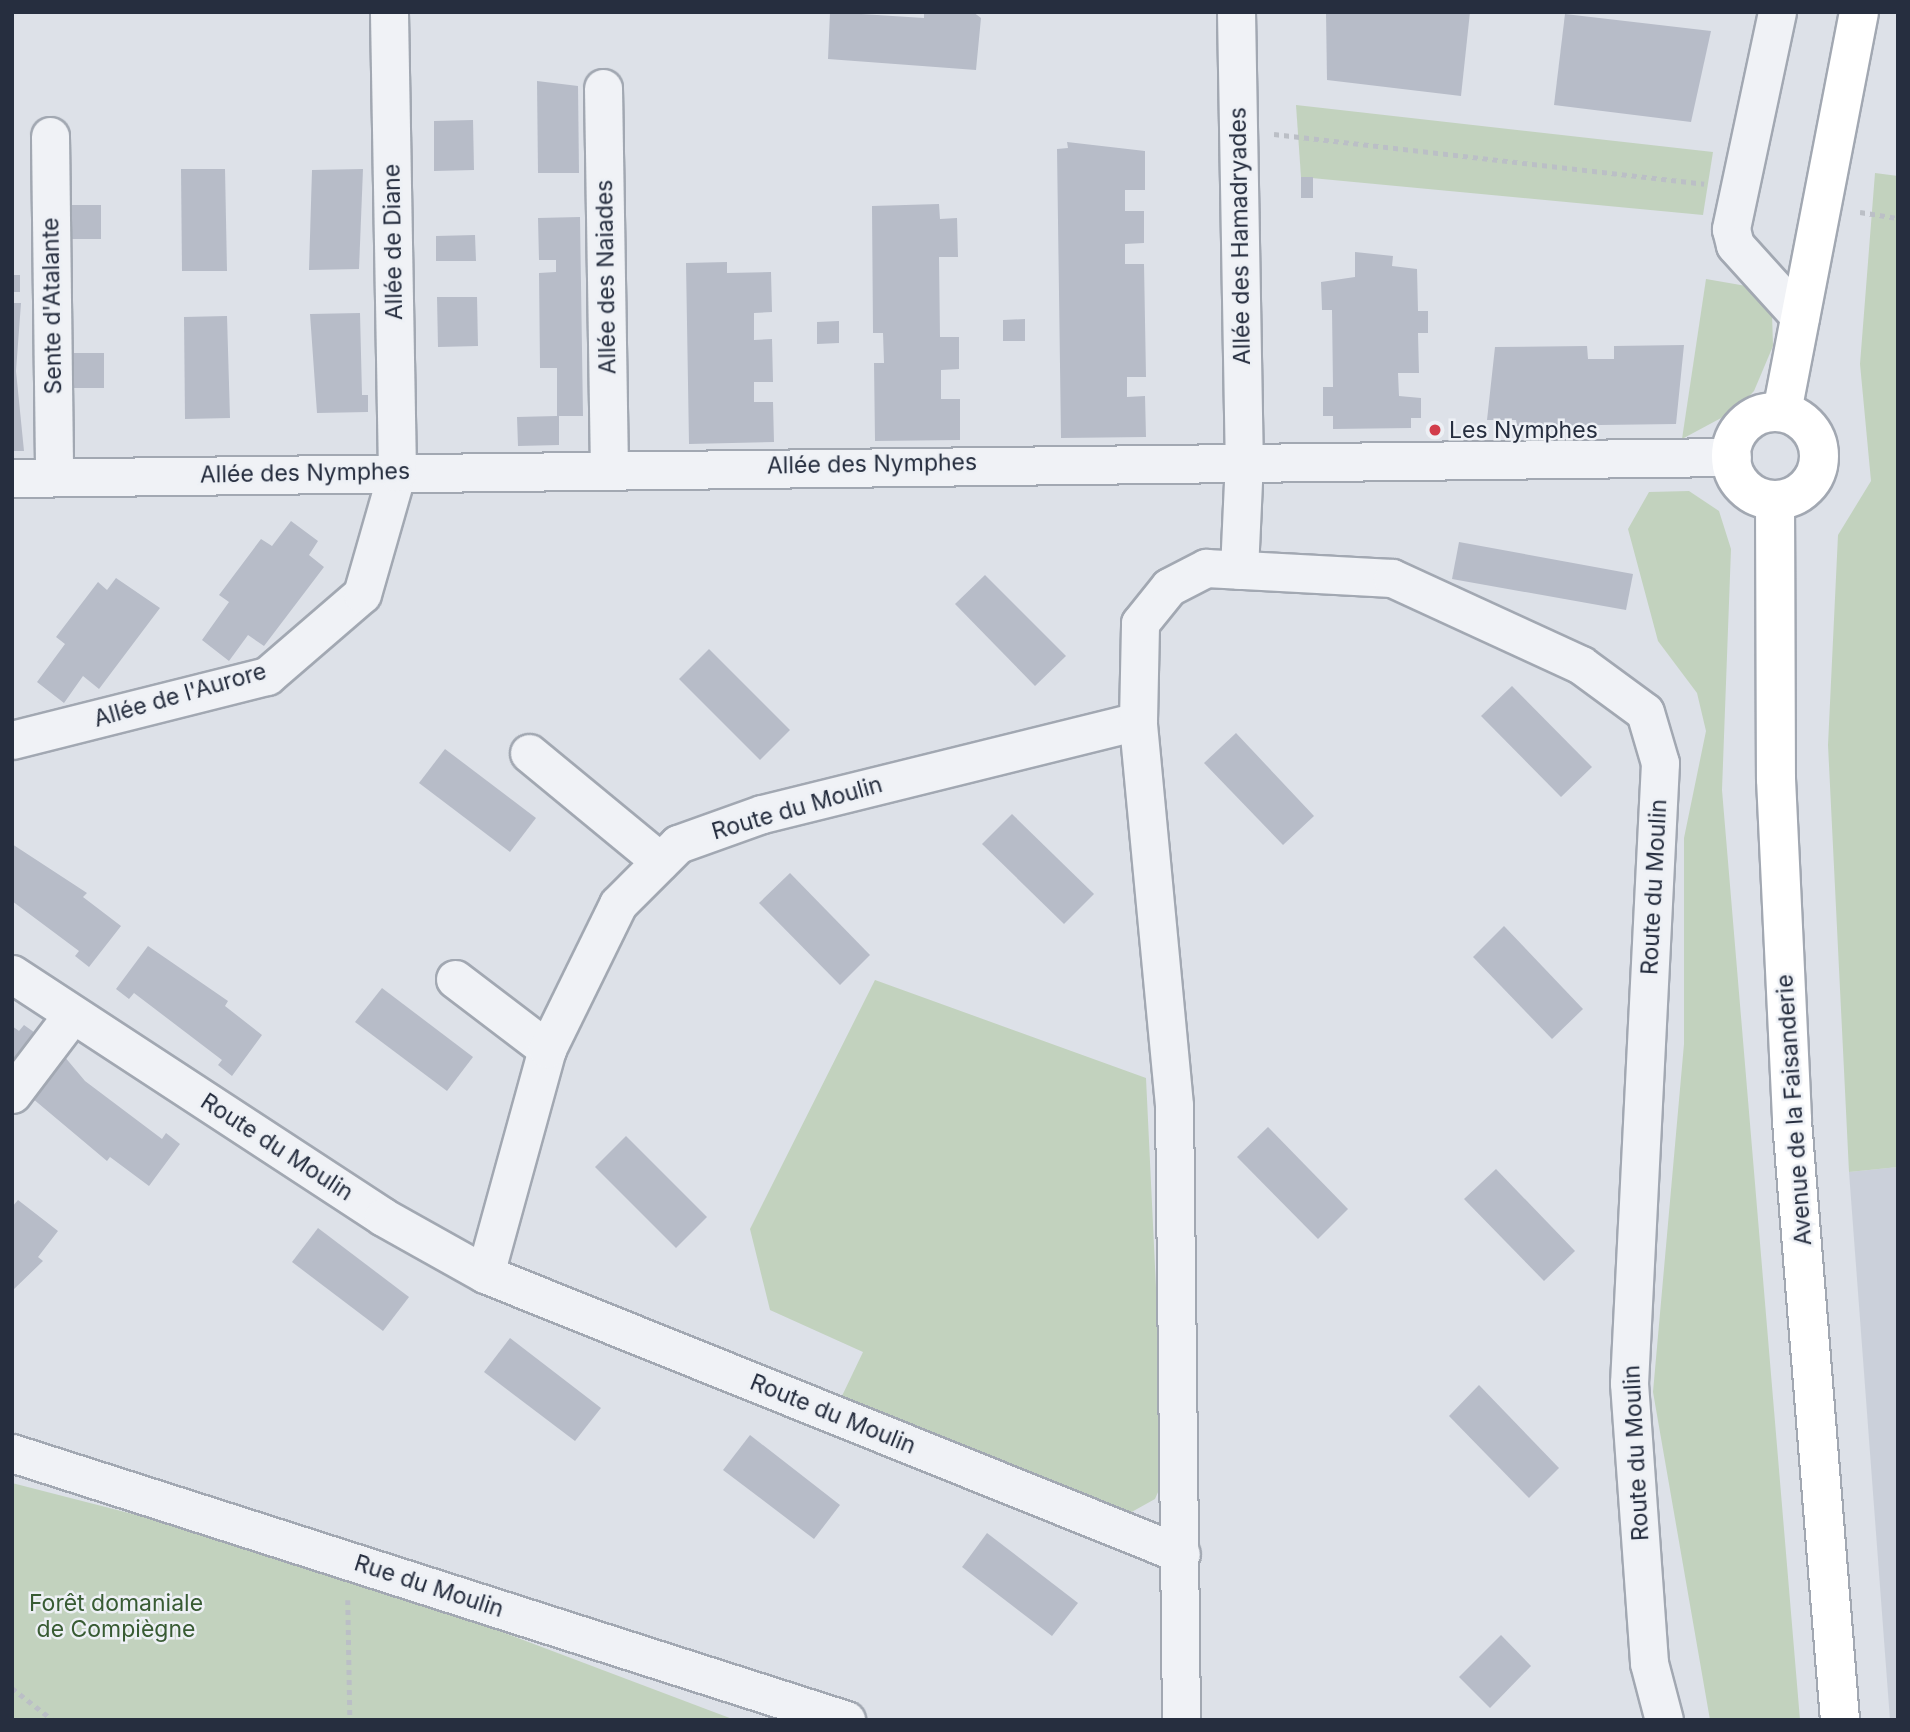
<!DOCTYPE html>
<meta charset="utf-8">
<style>
body{margin:0}
#map{position:relative;width:1910px;height:1732px;overflow:hidden;background:#dde1e8;font-family:Inter,sans-serif}
div>[style]{position:absolute}
.built>*{inset:0;background:#cbd0da}
.green>*{inset:0;background:#c2d2be}
.building>*{inset:0;background:#b7bcc8}
.path>*{height:4.5px;margin-top:-2.25px;transform-origin:0;background:repeating-linear-gradient(90deg,#bbbfc6 0 5px,transparent 0 10px)}
.roads{filter:drop-shadow(2px 0 #a2a8b2) drop-shadow(-2px 0 #a2a8b2) drop-shadow(0 2px #a2a8b2) drop-shadow(0 -2px #a2a8b2)}
.minor>*{height:37px;margin:-18.5px;padding:0 18.5px;transform-origin:18.5px;border-radius:18.5px;background:#f0f2f6}
.major>*{height:38px;margin:-19px;padding:0 19px;transform-origin:19px;border-radius:19px;background:#fff}
.major>.ring{margin:-19px;padding:0;box-sizing:content-box;background:none;border:38px solid #fff;border-radius:50%}
.dots>*{width:19px;height:19px;translate:-50% -50%;box-sizing:border-box;border:4px solid #edf0f5;border-radius:50%}
span{translate:-50% -50%;white-space:nowrap;text-align:center;line-height:1.15;-webkit-text-stroke:5px #edf0f5;paint-order:stroke}
.street-label{font-size:23px;color:#262e3f}
.poi-label{font-size:23px;color:#262e3f}
.left{translate:0 -50%;text-align:left}
.park-label{font-size:23px;color:#385b33}
.frame{position:absolute;inset:0;border:14px solid #262e3f;pointer-events:none}
</style>
<div id="map">
<div class="built">
<div style="clip-path:polygon(1898px 1167px,1898px 1720px,1890px 1720px,1849px 1172px)"></div>
</div>
<div class="green">
<div style="clip-path:polygon(1296px 105px,1713px 152px,1703px 215px,1301px 177px)"></div>
<div style="clip-path:polygon(1875px 173px,1898px 176px,1898px 1167px,1849px 1172px,1828px 745px,1838px 535px,1871px 481px,1860px 364px)"></div>
<div style="clip-path:polygon(1706px 279px,1752px 287px,1772px 313px,1773px 346px,1754px 391px,1736px 410px,1682px 439px)"></div>
<div style="clip-path:polygon(1689px 491px,1719px 511px,1731px 549px,1722px 790px,1800px 1720px,1710px 1720px,1653px 1392px,1684px 1044px,1684px 838px,1706px 731px,1697px 693px,1658px 641px,1628px 529px,1649px 492px)"></div>
<div style="clip-path:polygon(875px 980px,1146px 1078px,1165px 1476px,1155px 1499px,1128px 1514px,841px 1398px,863px 1352px,770px 1310px,750px 1229px)"></div>
<div style="clip-path:polygon(12px 1483px,312px 1560px,735px 1720px,12px 1720px)"></div>
</div>
<div class="building">
<div style="clip-path:polygon(830px 12px,924px 18px,924px 12px,973px 12px,981px 18px,976px 70px,828px 59px)"></div>
<div style="clip-path:polygon(1326px 12px,1470px 12px,1461px 96px,1327px 80px)"></div>
<div style="clip-path:polygon(1565px 14px,1711px 31px,1691px 122px,1554px 105px)"></div>
<div style="clip-path:polygon(537px 81px,578px 86px,579px 173px,538px 173px)"></div>
<div style="clip-path:polygon(473px 120px,474px 170px,434px 171px,434px 121px)"></div>
<div style="clip-path:polygon(1067px 142px,1145px 151px,1145px 190px,1125px 190px,1125px 211px,1144px 211px,1144px 243px,1125px 244px,1125px 264px,1144px 264px,1146px 377px,1127px 377px,1127px 397px,1145px 396px,1146px 437px,1061px 438px,1057px 149px,1068px 148px)"></div>
<div style="clip-path:polygon(181px 169px,225px 169px,227px 271px,182px 271px)"></div>
<div style="clip-path:polygon(363px 169px,359px 269px,309px 270px,312px 170px)"></div>
<div style="clip-path:polygon(1301px 177px,1313px 177px,1313px 198px,1301px 198px)"></div>
<div style="clip-path:polygon(939px 204px,940px 219px,957px 218px,958px 257px,939px 257px,940px 337px,959px 337px,959px 369px,941px 370px,941px 399px,960px 399px,960px 440px,875px 441px,874px 363px,884px 363px,883px 333px,873px 333px,872px 206px)"></div>
<div style="clip-path:polygon(67px 205px,101px 205px,101px 239px,68px 239px)"></div>
<div style="clip-path:polygon(580px 217px,583px 416px,559px 416px,559px 445px,518px 446px,517px 417px,557px 416px,557px 368px,540px 368px,539px 273px,556px 272px,556px 260px,539px 260px,538px 218px)"></div>
<div style="clip-path:polygon(475px 235px,476px 261px,436px 261px,436px 236px)"></div>
<div style="clip-path:polygon(1355px 252px,1393px 256px,1392px 266px,1417px 269px,1418px 311px,1428px 311px,1428px 333px,1418px 333px,1419px 373px,1398px 373px,1399px 396px,1421px 398px,1421px 418px,1411px 418px,1411px 428px,1333px 429px,1333px 416px,1323px 416px,1323px 387px,1333px 387px,1332px 310px,1322px 310px,1321px 282px,1355px 277px)"></div>
<div style="clip-path:polygon(727px 262px,727px 273px,771px 272px,772px 312px,754px 313px,754px 340px,772px 339px,773px 382px,754px 382px,754px 402px,773px 402px,774px 442px,689px 444px,686px 263px)"></div>
<div style="clip-path:polygon(12px 275px,20px 275px,20px 292px,12px 292px)"></div>
<div style="clip-path:polygon(437px 297px,477px 297px,478px 346px,438px 347px)"></div>
<div style="clip-path:polygon(12px 303px,21px 303px,16px 371px,24px 451px,12px 451px)"></div>
<div style="clip-path:polygon(360px 313px,362px 395px,368px 395px,368px 412px,317px 413px,310px 314px)"></div>
<div style="clip-path:polygon(227px 316px,230px 418px,185px 419px,184px 317px)"></div>
<div style="clip-path:polygon(1025px 319px,1025px 341px,1003px 341px,1003px 320px)"></div>
<div style="clip-path:polygon(839px 321px,839px 343px,817px 344px,817px 322px)"></div>
<div style="clip-path:polygon(1684px 345px,1676px 424px,1517px 426px,1516px 420px,1487px 420px,1495px 347px,1587px 346px,1588px 359px,1614px 359px,1614px 346px)"></div>
<div style="clip-path:polygon(70px 353px,104px 353px,104px 388px,70px 388px)"></div>
<div style="clip-path:polygon(291px 521px,318px 541px,309px 555px,324px 567px,264px 646px,248px 635px,229px 661px,202px 640px,229px 602px,219px 595px,261px 539px,272px 546px)"></div>
<div style="clip-path:polygon(1459px 542px,1633px 574px,1626px 610px,1452px 579px)"></div>
<div style="clip-path:polygon(985px 575px,1066px 656px,1035px 686px,955px 604px)"></div>
<div style="clip-path:polygon(116px 578px,160px 608px,99px 689px,83px 676px,64px 703px,37px 682px,65px 644px,56px 637px,98px 582px,107px 590px)"></div>
<div style="clip-path:polygon(709px 649px,790px 730px,760px 760px,679px 679px)"></div>
<div style="clip-path:polygon(1512px 686px,1592px 767px,1561px 797px,1481px 716px)"></div>
<div style="clip-path:polygon(1236px 733px,1314px 816px,1283px 845px,1204px 763px)"></div>
<div style="clip-path:polygon(445px 749px,536px 818px,510px 852px,419px 783px)"></div>
<div style="clip-path:polygon(1012px 814px,1094px 894px,1064px 924px,982px 844px)"></div>
<div style="clip-path:polygon(12px 844px,87px 893px,83px 897px,121px 926px,89px 967px,75px 956px,79px 951px,12px 901px)"></div>
<div style="clip-path:polygon(790px 873px,870px 955px,840px 985px,759px 903px)"></div>
<div style="clip-path:polygon(1504px 926px,1583px 1009px,1552px 1039px,1473px 957px)"></div>
<div style="clip-path:polygon(148px 946px,228px 1001px,225px 1006px,262px 1035px,232px 1076px,218px 1065px,222px 1060px,134px 993px,129px 999px,116px 989px)"></div>
<div style="clip-path:polygon(382px 988px,473px 1057px,447px 1091px,355px 1022px)"></div>
<div style="clip-path:polygon(24px 1025px,38px 1035px,12px 1068px,12px 1026px,19px 1031px)"></div>
<div style="clip-path:polygon(64px 1056px,85px 1081px,162px 1139px,166px 1133px,180px 1144px,149px 1186px,110px 1157px,107px 1161px,32px 1098px)"></div>
<div style="clip-path:polygon(1268px 1127px,1348px 1209px,1318px 1239px,1237px 1157px)"></div>
<div style="clip-path:polygon(626px 1136px,707px 1217px,676px 1248px,595px 1167px)"></div>
<div style="clip-path:polygon(1496px 1169px,1575px 1251px,1544px 1281px,1464px 1199px)"></div>
<div style="clip-path:polygon(18px 1200px,58px 1231px,38px 1257px,43px 1261px,12px 1291px,12px 1207px)"></div>
<div style="clip-path:polygon(318px 1228px,409px 1297px,383px 1331px,292px 1262px)"></div>
<div style="clip-path:polygon(510px 1338px,601px 1408px,575px 1441px,484px 1372px)"></div>
<div style="clip-path:polygon(1479px 1385px,1559px 1468px,1529px 1498px,1449px 1416px)"></div>
<div style="clip-path:polygon(750px 1435px,840px 1505px,814px 1539px,723px 1470px)"></div>
<div style="clip-path:polygon(987px 1533px,1078px 1603px,1052px 1636px,962px 1567px)"></div>
<div style="clip-path:polygon(1501px 1635px,1531px 1666px,1490px 1708px,1459px 1677px)"></div>
</div>
<div class="path">
<div style="left:1274px;top:134px;width:433px;rotate:6.6deg"></div>
<div style="left:1860px;top:212px;width:38px;rotate:9deg"></div>
<div style="left:348px;top:1600px;width:120px;rotate:89deg"></div>
<div style="left:12px;top:1688px;width:52px;rotate:38deg"></div>
</div>
<div class="roads">
<div class="minor">
<div style="left:1236px;top:12px;width:448px;rotate:89deg"></div>
<div style="left:1244px;top:460px;width:110px;rotate:92.6deg"></div>
<div style="left:1777px;top:12px;width:222px;rotate:102deg"></div>
<div style="left:1731px;top:229px;width:16px;rotate:76deg"></div>
<div style="left:1735px;top:245px;width:97px;rotate:47.9deg"></div>
<div style="left:603px;top:88px;width:379px;rotate:89.1deg"></div>
<div style="left:50px;top:136px;width:340px;rotate:89.3deg"></div>
<div style="left:12px;top:478px;width:1720px;rotate:-0.7deg"></div>
<div style="left:12px;top:740px;width:263px;rotate:-14.1deg"></div>
<div style="left:267px;top:676px;width:125px;rotate:-40.8deg"></div>
<div style="left:362px;top:594px;width:127px;rotate:-74deg"></div>
<div style="left:397px;top:472px;width:460px;rotate:-91deg"></div>
<div style="left:529px;top:753px;width:170px;rotate:39.5deg"></div>
<div style="left:12px;top:974px;width:443px;rotate:33.2deg"></div>
<div style="left:383px;top:1217px;width:117px;rotate:29.2deg"></div>
<div style="left:485px;top:1274px;width:750px;rotate:21.91deg"></div>
<div style="left:455px;top:979px;width:116px;rotate:37.3deg"></div>
<div style="left:12px;top:1094px;width:99px;rotate:-52.8deg"></div>
<div style="left:485px;top:1274px;width:233px;rotate:-74.6deg"></div>
<div style="left:547px;top:1049px;width:161px;rotate:-63.9deg"></div>
<div style="left:618px;top:904px;width:85px;rotate:-45deg"></div>
<div style="left:678px;top:844px;width:89px;rotate:-19.7deg"></div>
<div style="left:762px;top:814px;width:387px;rotate:-13.9deg"></div>
<div style="left:12px;top:1453px;width:876px;rotate:17.75deg"></div>
<div style="left:1181px;top:1720px;width:615px;rotate:-90.65deg"></div>
<div style="left:1174px;top:1105px;width:386px;rotate:-95.4deg"></div>
<div style="left:1138px;top:721px;width:98px;rotate:-88.8deg"></div>
<div style="left:1140px;top:623px;width:46px;rotate:-51.1deg"></div>
<div style="left:1169px;top:587px;width:42px;rotate:-27.2deg"></div>
<div style="left:1206px;top:568px;width:186px;rotate:3.1deg"></div>
<div style="left:1392px;top:578px;width:208px;rotate:24.7deg"></div>
<div style="left:1581px;top:665px;width:79px;rotate:36.3deg"></div>
<div style="left:1645px;top:712px;width:53px;rotate:73.6deg"></div>
<div style="left:1660px;top:763px;width:621px;rotate:92.86deg"></div>
<div style="left:1629px;top:1383px;width:281px;rotate:85.9deg"></div>
<div style="left:1649px;top:1663px;width:59px;rotate:75.3deg"></div>
</div>
<div class="major">
<div style="left:1782px;top:412px;width:407px;rotate:-79.1deg"></div>
<div class="ring" style="left:1731px;top:412px;width:50px;height:50px"></div>
<div style="left:1775px;top:500px;width:279px;rotate:89.8deg"></div>
<div style="left:1776px;top:779px;width:342px;rotate:87.3deg"></div>
<div style="left:1792px;top:1121px;width:601px;rotate:85.42deg"></div>
</div>
</div>
<div class="dots">
<div style="left:1435px;top:430px;background:#d23d4b"></div>
</div>
<div class="street-label">
<span style="left:1240px;top:236px;rotate:-91deg">Allée des Hamadryades</span>
<span style="left:393px;top:242px;rotate:-91deg">Allée de Diane</span>
<span style="left:606px;top:277px;rotate:-91deg">Allée des Naiades</span>
<span style="left:52px;top:306px;rotate:-91deg">Sente d'Atalante</span>
<span style="left:872px;top:464px;rotate:-1deg">Allée des Nymphes</span>
<span style="left:305px;top:473px;rotate:-1deg">Allée des Nymphes</span>
<span style="left:180px;top:695px;rotate:-16deg">Allée de l'Aurore</span>
<span style="left:797px;top:808px;rotate:-16deg">Route du Moulin</span>
<span style="left:1654px;top:887px;rotate:-87deg">Route du Moulin</span>
<span style="left:1794px;top:1110px;rotate:-94deg">Avenue de la Faisanderie</span>
<span style="left:277px;top:1147px;rotate:33deg">Route du Moulin</span>
<span style="left:833px;top:1414px;rotate:22deg">Route du Moulin</span>
<span style="left:1636px;top:1453px;rotate:-93deg">Route du Moulin</span>
<span style="left:429px;top:1586px;rotate:18deg">Rue du Moulin</span>
</div>
<div class="poi-label">
<span class="left" style="left:1449px;top:430px">Les Nymphes</span>
</div>
<div class="park-label">
<span style="left:116px;top:1616px">Forêt domaniale<br>de Compiègne</span>
</div>
<div class="frame"></div>
</div>
